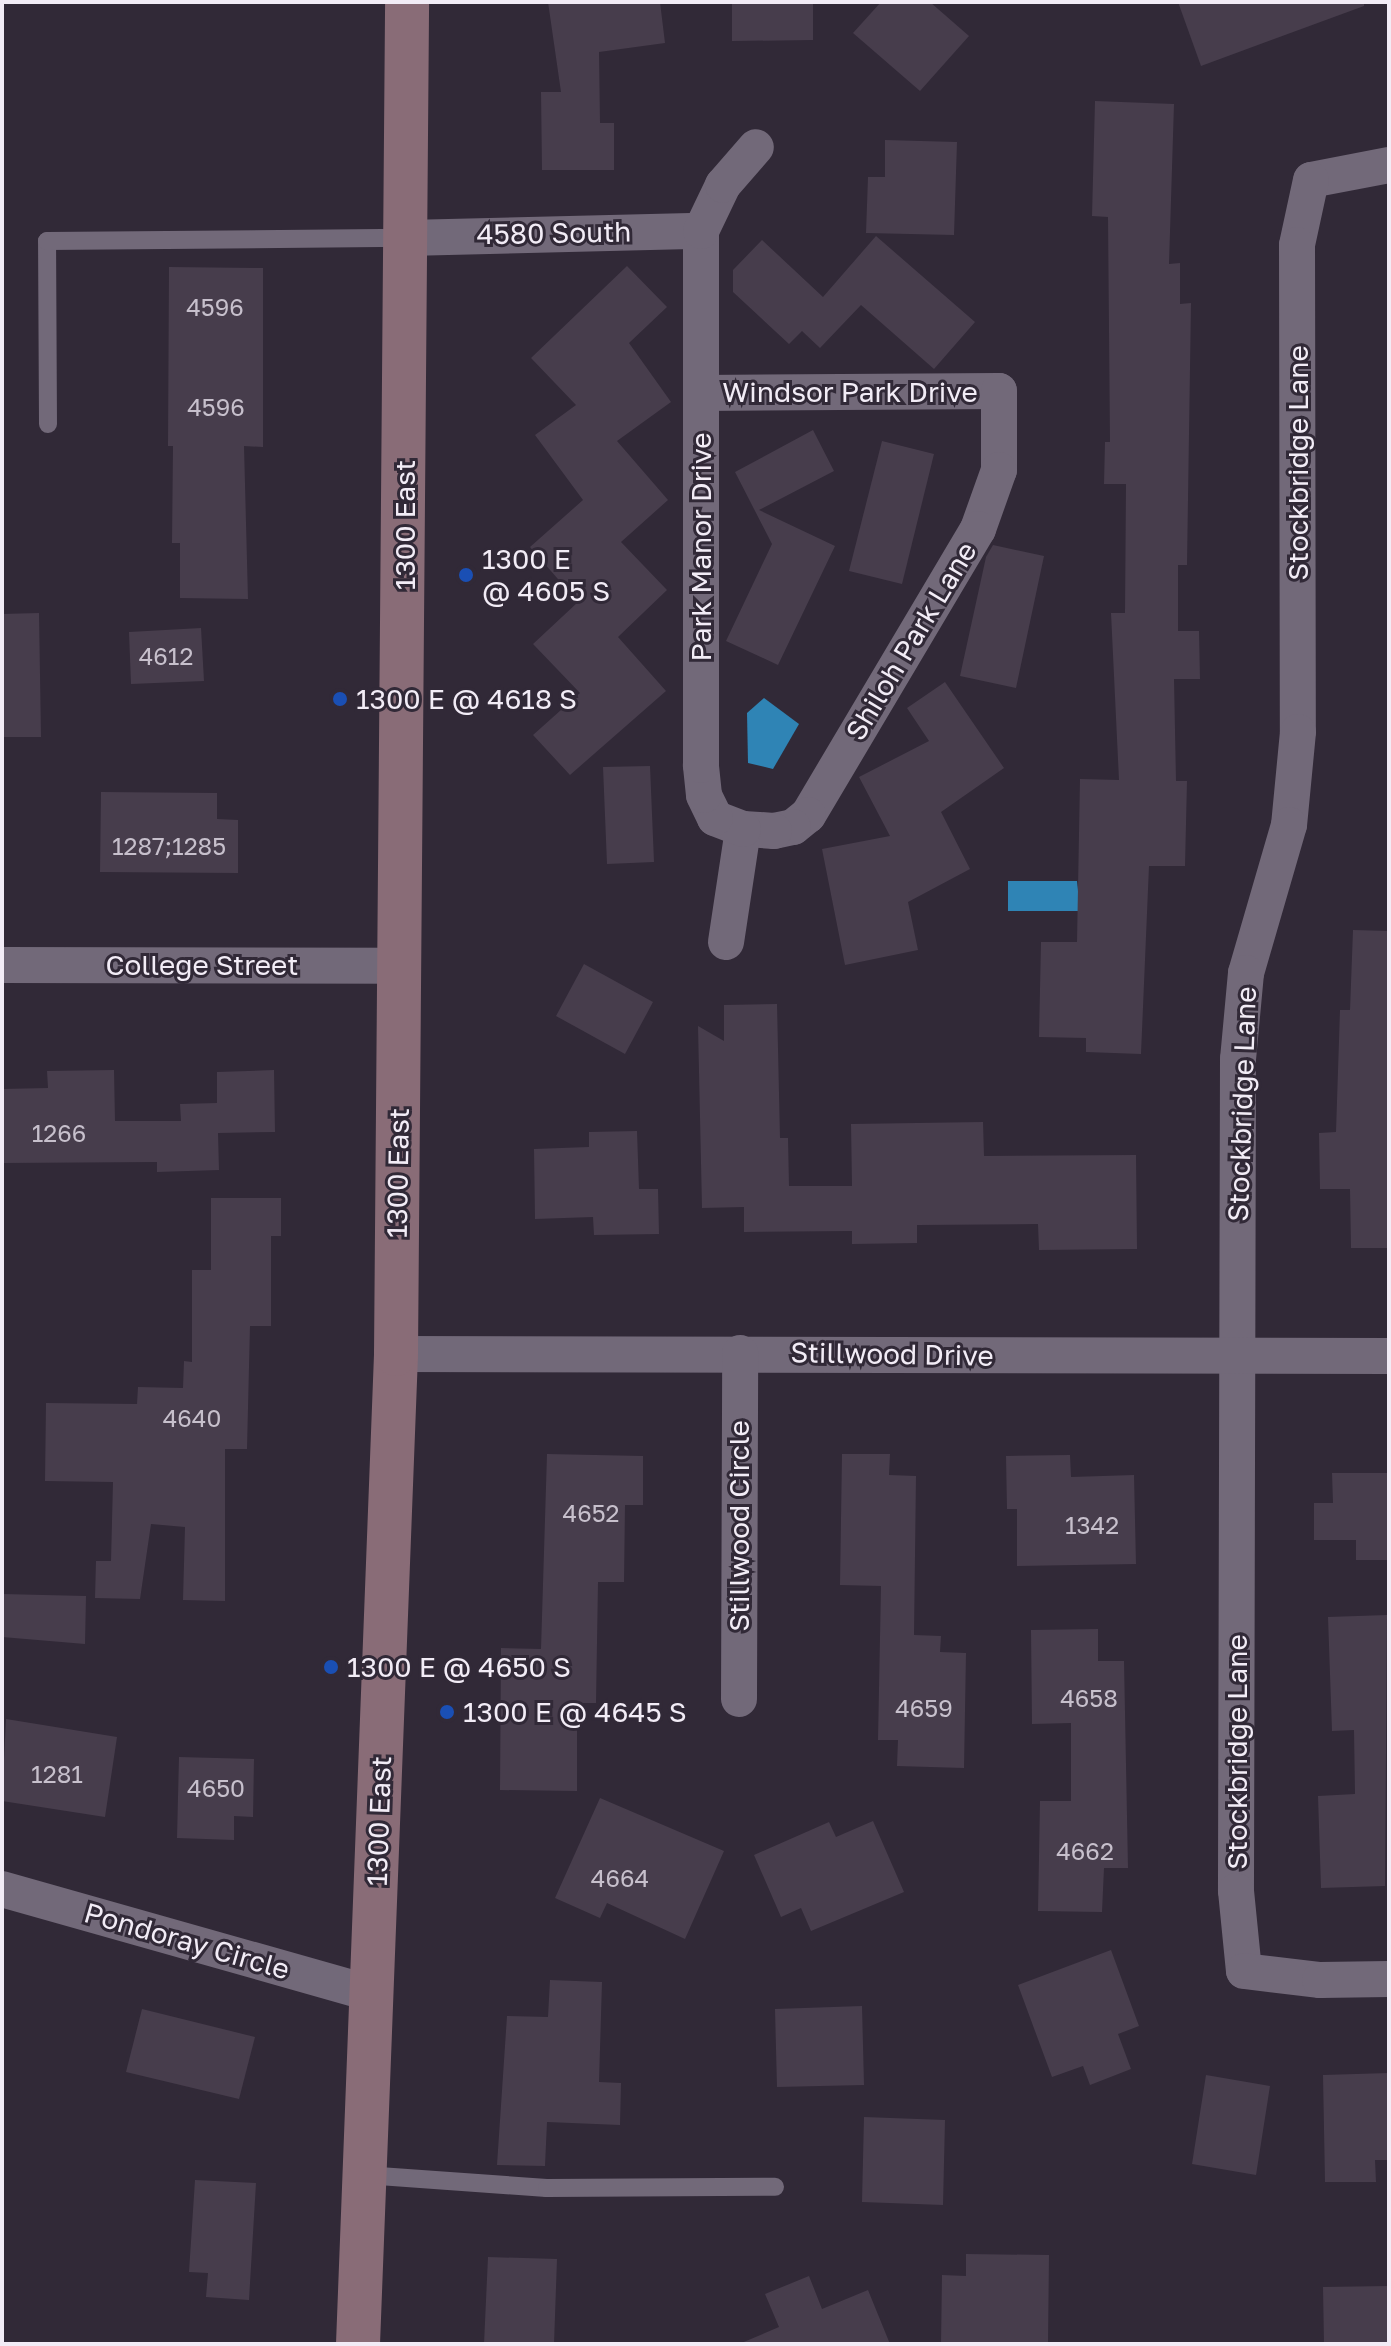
<!DOCTYPE html>
<style>
body{margin:0}
#map{position:relative;width:1391px;height:2346px;overflow:hidden;background:#312937;font-family:"Golos Text",sans-serif}
div>[style]{position:absolute}
.water>*{inset:0;background:#2f84b5}
.building>*{inset:0;background:#473d4c}
.service>*{height:18px;margin:-9px;padding:0 9px;transform-origin:9px;border-radius:9px;background:#726979}
.minor>*{height:36px;margin:-18px;padding:0 18px;transform-origin:18px;border-radius:18px;background:#726979}
.secondary>*{height:44px;margin:-22px;padding:0 22px;transform-origin:22px;border-radius:22px;background:#896c77}
.dots>*{width:22px;height:22px;translate:-50% -50%;box-sizing:border-box;border:4px solid #312937;border-radius:50%}
span{translate:-50% -50%;white-space:nowrap;text-align:center;line-height:1.15;-webkit-text-stroke:6px #312937;paint-order:stroke}
.number-label{font-size:24px;color:#c7c0cc}
.number-label span{-webkit-text-stroke-width:0}
.street-label{font-size:28px;color:#f2ecf6}
.poi-label{font-size:28px;color:#f2ecf6}
.left{translate:0 -50%;text-align:left}
.frame{position:absolute;inset:0;border:4px solid #f2ecf6;pointer-events:none}
</style>
<div id="map">
<div class="water">
<div style="clip-path:polygon(764px 698px,799px 724px,773px 769px,748px 763px,747px 713px)"></div>
<div style="clip-path:polygon(1008px 881px,1077px 881px,1080px 911px,1008px 911px)"></div>
</div>
<div class="building">
<div style="clip-path:polygon(548px 2px,660px 2px,665px 43px,599px 52px,600px 123px,614px 123px,614px 170px,542px 170px,541px 92px,561px 92px)"></div>
<div style="clip-path:polygon(732px 2px,813px 2px,813px 40px,732px 41px)"></div>
<div style="clip-path:polygon(881px 2px,930px 2px,969px 36px,920px 91px,853px 33px)"></div>
<div style="clip-path:polygon(1178px 2px,1364px 2px,1364px 6px,1201px 66px)"></div>
<div style="clip-path:polygon(1095px 101px,1174px 104px,1169px 264px,1180px 263px,1180px 304px,1191px 303px,1187px 565px,1178px 565px,1178px 631px,1199px 631px,1200px 679px,1174px 679px,1176px 781px,1187px 781px,1185px 866px,1149px 866px,1141px 1054px,1086px 1052px,1086px 1038px,1039px 1037px,1041px 942px,1077px 942px,1080px 779px,1119px 780px,1111px 613px,1125px 613px,1126px 484px,1104px 484px,1105px 442px,1110px 442px,1108px 217px,1092px 216px)"></div>
<div style="clip-path:polygon(885px 140px,957px 142px,954px 235px,866px 233px,868px 177px,885px 177px)"></div>
<div style="clip-path:polygon(876px 236px,975px 322px,934px 369px,861px 305px,820px 348px,802px 331px,789px 344px,733px 292px,733px 270px,762px 240px,823px 297px)"></div>
<div style="clip-path:polygon(627px 266px,667px 307px,629px 343px,671px 402px,617px 441px,668px 500px,621px 542px,667px 590px,618px 637px,666px 691px,570px 775px,533px 735px,580px 693px,533px 644px,578px 602px,530px 547px,583px 500px,535px 435px,576px 405px,531px 358px)"></div>
<div style="clip-path:polygon(169px 267px,263px 268px,263px 447px,244px 446px,248px 599px,180px 598px,180px 543px,172px 543px,173px 446px,168px 446px)"></div>
<div style="clip-path:polygon(813px 430px,834px 471px,759px 510px,835px 546px,778px 665px,726px 641px,772px 544px,735px 472px)"></div>
<div style="clip-path:polygon(882px 441px,934px 454px,902px 584px,849px 571px)"></div>
<div style="clip-path:polygon(993px 545px,1044px 556px,1016px 688px,960px 676px,986px 557px)"></div>
<div style="clip-path:polygon(39px 613px,41px 737px,2px 737px,2px 614px)"></div>
<div style="clip-path:polygon(201px 628px,204px 681px,131px 684px,129px 632px)"></div>
<div style="clip-path:polygon(945px 682px,1004px 768px,941px 812px,970px 869px,908px 902px,918px 950px,845px 965px,822px 849px,890px 836px,859px 777px,929px 741px,907px 708px)"></div>
<div style="clip-path:polygon(650px 766px,654px 862px,607px 864px,603px 767px)"></div>
<div style="clip-path:polygon(101px 792px,217px 793px,217px 819px,238px 820px,238px 873px,100px 872px)"></div>
<div style="clip-path:polygon(1353px 930px,1389px 931px,1389px 1248px,1351px 1248px,1350px 1189px,1320px 1189px,1319px 1133px,1336px 1132px,1340px 1010px,1350px 1010px)"></div>
<div style="clip-path:polygon(584px 964px,653px 1002px,625px 1054px,556px 1016px)"></div>
<div style="clip-path:polygon(777px 1004px,780px 1138px,788px 1138px,789px 1186px,852px 1186px,851px 1124px,983px 1122px,984px 1156px,1136px 1155px,1137px 1249px,1039px 1250px,1038px 1224px,917px 1225px,917px 1243px,852px 1244px,852px 1231px,744px 1232px,744px 1207px,702px 1208px,698px 1026px,724px 1041px,724px 1005px)"></div>
<div style="clip-path:polygon(114px 1070px,115px 1121px,181px 1121px,180px 1104px,217px 1103px,217px 1072px,274px 1070px,275px 1132px,218px 1133px,219px 1170px,157px 1172px,157px 1162px,3px 1163px,2px 1089px,48px 1088px,47px 1071px)"></div>
<div style="clip-path:polygon(637px 1131px,639px 1189px,658px 1189px,659px 1234px,594px 1235px,593px 1217px,535px 1219px,534px 1149px,589px 1147px,589px 1132px)"></div>
<div style="clip-path:polygon(211px 1198px,281px 1198px,281px 1236px,271px 1236px,271px 1326px,250px 1326px,247px 1449px,225px 1449px,225px 1601px,183px 1600px,185px 1527px,151px 1524px,140px 1599px,95px 1598px,96px 1561px,111px 1561px,113px 1482px,45px 1481px,46px 1403px,137px 1404px,138px 1387px,183px 1388px,184px 1361px,192px 1362px,192px 1270px,211px 1270px)"></div>
<div style="clip-path:polygon(547px 1454px,643px 1456px,643px 1505px,625px 1505px,624px 1582px,598px 1582px,596px 1703px,577px 1703px,577px 1791px,500px 1790px,501px 1648px,541px 1649px)"></div>
<div style="clip-path:polygon(842px 1454px,890px 1454px,889px 1475px,916px 1476px,914px 1635px,941px 1636px,940px 1652px,966px 1653px,964px 1768px,897px 1766px,898px 1740px,878px 1740px,881px 1586px,840px 1585px)"></div>
<div style="clip-path:polygon(1070px 1455px,1071px 1477px,1134px 1475px,1136px 1564px,1017px 1566px,1017px 1509px,1007px 1509px,1006px 1456px)"></div>
<div style="clip-path:polygon(1332px 1473px,1389px 1473px,1389px 1560px,1356px 1560px,1356px 1540px,1314px 1540px,1314px 1503px,1333px 1503px)"></div>
<div style="clip-path:polygon(2px 1594px,86px 1596px,85px 1644px,2px 1637px)"></div>
<div style="clip-path:polygon(1387px 1615px,1385px 1886px,1321px 1888px,1318px 1796px,1355px 1794px,1354px 1730px,1332px 1731px,1328px 1617px)"></div>
<div style="clip-path:polygon(1098px 1629px,1098px 1661px,1124px 1661px,1128px 1868px,1104px 1868px,1102px 1912px,1038px 1911px,1040px 1801px,1071px 1801px,1071px 1723px,1032px 1724px,1031px 1630px)"></div>
<div style="clip-path:polygon(6px 1719px,117px 1737px,105px 1817px,2px 1801px)"></div>
<div style="clip-path:polygon(179px 1757px,254px 1759px,253px 1817px,234px 1816px,234px 1840px,177px 1838px)"></div>
<div style="clip-path:polygon(600px 1798px,724px 1851px,685px 1939px,607px 1903px,600px 1918px,555px 1898px)"></div>
<div style="clip-path:polygon(873px 1821px,904px 1892px,811px 1931px,801px 1908px,781px 1917px,754px 1855px,829px 1822px,836px 1837px)"></div>
<div style="clip-path:polygon(1111px 1950px,1139px 2026px,1118px 2034px,1131px 2069px,1090px 2085px,1083px 2066px,1052px 2077px,1018px 1985px)"></div>
<div style="clip-path:polygon(550px 1980px,602px 1982px,599px 2082px,621px 2083px,620px 2125px,547px 2122px,545px 2166px,497px 2165px,507px 2016px,548px 2017px)"></div>
<div style="clip-path:polygon(862px 2006px,864px 2085px,777px 2087px,775px 2009px)"></div>
<div style="clip-path:polygon(142px 2009px,255px 2037px,239px 2099px,126px 2072px)"></div>
<div style="clip-path:polygon(1389px 2073px,1389px 2160px,1375px 2160px,1376px 2182px,1325px 2182px,1323px 2075px)"></div>
<div style="clip-path:polygon(1206px 2075px,1270px 2086px,1256px 2175px,1192px 2164px)"></div>
<div style="clip-path:polygon(864px 2117px,945px 2120px,943px 2205px,862px 2202px)"></div>
<div style="clip-path:polygon(195px 2180px,256px 2183px,249px 2300px,206px 2297px,208px 2273px,189px 2272px)"></div>
<div style="clip-path:polygon(966px 2254px,1049px 2255px,1048px 2344px,941px 2344px,942px 2275px,966px 2276px)"></div>
<div style="clip-path:polygon(488px 2257px,557px 2259px,554px 2344px,484px 2344px)"></div>
<div style="clip-path:polygon(809px 2276px,822px 2309px,868px 2290px,890px 2344px,739px 2344px,779px 2327px,765px 2294px)"></div>
<div style="clip-path:polygon(1389px 2286px,1389px 2344px,1324px 2344px,1323px 2287px)"></div>
</div>
<div class="service">
<div style="left:48px;top:424px;width:183px;rotate:-90.3deg"></div>
<div style="left:47px;top:241px;width:360px;rotate:-0.5deg"></div>
<div style="left:365px;top:2175px;width:182px;rotate:4.1deg"></div>
<div style="left:547px;top:2188px;width:228px;rotate:-0.3deg"></div>
</div>
<div class="minor">
<div style="left:1389px;top:165px;width:79px;rotate:169.1deg"></div>
<div style="left:1311px;top:180px;width:66px;rotate:102.2deg"></div>
<div style="left:1297px;top:245px;width:487px;rotate:89.9deg"></div>
<div style="left:1298px;top:732px;width:93px;rotate:95.5deg"></div>
<div style="left:1289px;top:825px;width:154px;rotate:106.2deg"></div>
<div style="left:1246px;top:973px;width:86px;rotate:95.3deg"></div>
<div style="left:1238px;top:1059px;width:832px;rotate:90.14deg"></div>
<div style="left:1236px;top:1891px;width:80px;rotate:84.3deg"></div>
<div style="left:1244px;top:1971px;width:77px;rotate:6.8deg"></div>
<div style="left:1320px;top:1980px;width:69px;rotate:-0.8deg"></div>
<div style="left:407px;top:238px;width:294px;rotate:-1.4deg"></div>
<div style="left:701px;top:393px;width:298px;rotate:-0.4deg"></div>
<div style="left:999px;top:391px;width:79px;rotate:90deg"></div>
<div style="left:999px;top:470px;width:63px;rotate:109.6deg"></div>
<div style="left:978px;top:529px;width:333px;rotate:120.7deg"></div>
<div style="left:808px;top:815px;width:19px;rotate:141deg"></div>
<div style="left:793px;top:827px;width:19px;rotate:168deg"></div>
<div style="left:774px;top:831px;width:31px;rotate:-176deg"></div>
<div style="left:726px;top:942px;width:114px;rotate:-81.4deg"></div>
<div style="left:743px;top:829px;width:30px;rotate:-159deg"></div>
<div style="left:715px;top:818px;width:25px;rotate:-116deg"></div>
<div style="left:704px;top:795px;width:30px;rotate:-96deg"></div>
<div style="left:701px;top:765px;width:534px;rotate:-90deg"></div>
<div style="left:701px;top:231px;width:51px;rotate:-64.4deg"></div>
<div style="left:723px;top:185px;width:50px;rotate:-49deg"></div>
<div style="left:2px;top:965px;width:399px;rotate:0.1deg"></div>
<div style="left:396px;top:1354px;width:993px;rotate:0.12deg"></div>
<div style="left:739px;top:1699px;width:346px;rotate:-89.8deg"></div>
<div style="left:2px;top:1889px;width:386px;rotate:15.8deg"></div>
</div>
<div class="secondary">
<div style="left:358px;top:2344px;width:991px;rotate:-87.8deg"></div>
<div style="left:396px;top:1354px;width:1352px;rotate:-89.53deg"></div>
</div>
<div class="dots">
<div style="left:466px;top:575px;background:#1a4fb4"></div>
<div style="left:340px;top:699px;background:#1a4fb4"></div>
<div style="left:331px;top:1667px;background:#1a4fb4"></div>
<div style="left:447px;top:1712px;background:#1a4fb4"></div>
</div>
<div class="number-label">
<span style="left:215px;top:307px">4596</span>
<span style="left:216px;top:407px">4596</span>
<span style="left:166px;top:656px">4612</span>
<span style="left:169px;top:846px">1287;1285</span>
<span style="left:59px;top:1133px">1266</span>
<span style="left:192px;top:1418px">4640</span>
<span style="left:591px;top:1513px">4652</span>
<span style="left:1092px;top:1525px">1342</span>
<span style="left:1089px;top:1698px">4658</span>
<span style="left:924px;top:1708px">4659</span>
<span style="left:57px;top:1774px">1281</span>
<span style="left:216px;top:1788px">4650</span>
<span style="left:1085px;top:1851px">4662</span>
<span style="left:620px;top:1878px">4664</span>
</div>
<div class="street-label">
<span style="left:554px;top:233px;rotate:-1deg">4580 South</span>
<span style="left:850px;top:392px">Windsor Park Drive</span>
<span style="left:1298px;top:463px;rotate:-90deg">Stockbridge Lane</span>
<span style="left:405px;top:525px;rotate:-90deg">1300 East</span>
<span style="left:701px;top:547px;rotate:-90deg">Park Manor Drive</span>
<span style="left:911px;top:641px;rotate:-59deg">Shiloh Park Lane</span>
<span style="left:202px;top:965px">College Street</span>
<span style="left:1242px;top:1104px;rotate:-88deg">Stockbridge Lane</span>
<span style="left:398px;top:1173px;rotate:-89deg">1300 East</span>
<span style="left:892px;top:1354px;rotate:1deg">Stillwood Drive</span>
<span style="left:739px;top:1526px;rotate:-90deg">Stillwood Circle</span>
<span style="left:1237px;top:1752px;rotate:-90deg">Stockbridge Lane</span>
<span style="left:379px;top:1821px;rotate:-88deg">1300 East</span>
<span style="left:187px;top:1941px;rotate:16deg">Pondoray Circle</span>
</div>
<div class="poi-label">
<span class="left" style="left:482px;top:575px">1300 E<br>@ 4605 S</span>
<span class="left" style="left:356px;top:699px">1300 E @ 4618 S</span>
<span class="left" style="left:347px;top:1667px">1300 E @ 4650 S</span>
<span class="left" style="left:463px;top:1712px">1300 E @ 4645 S</span>
</div>
<div class="frame"></div>
</div>
